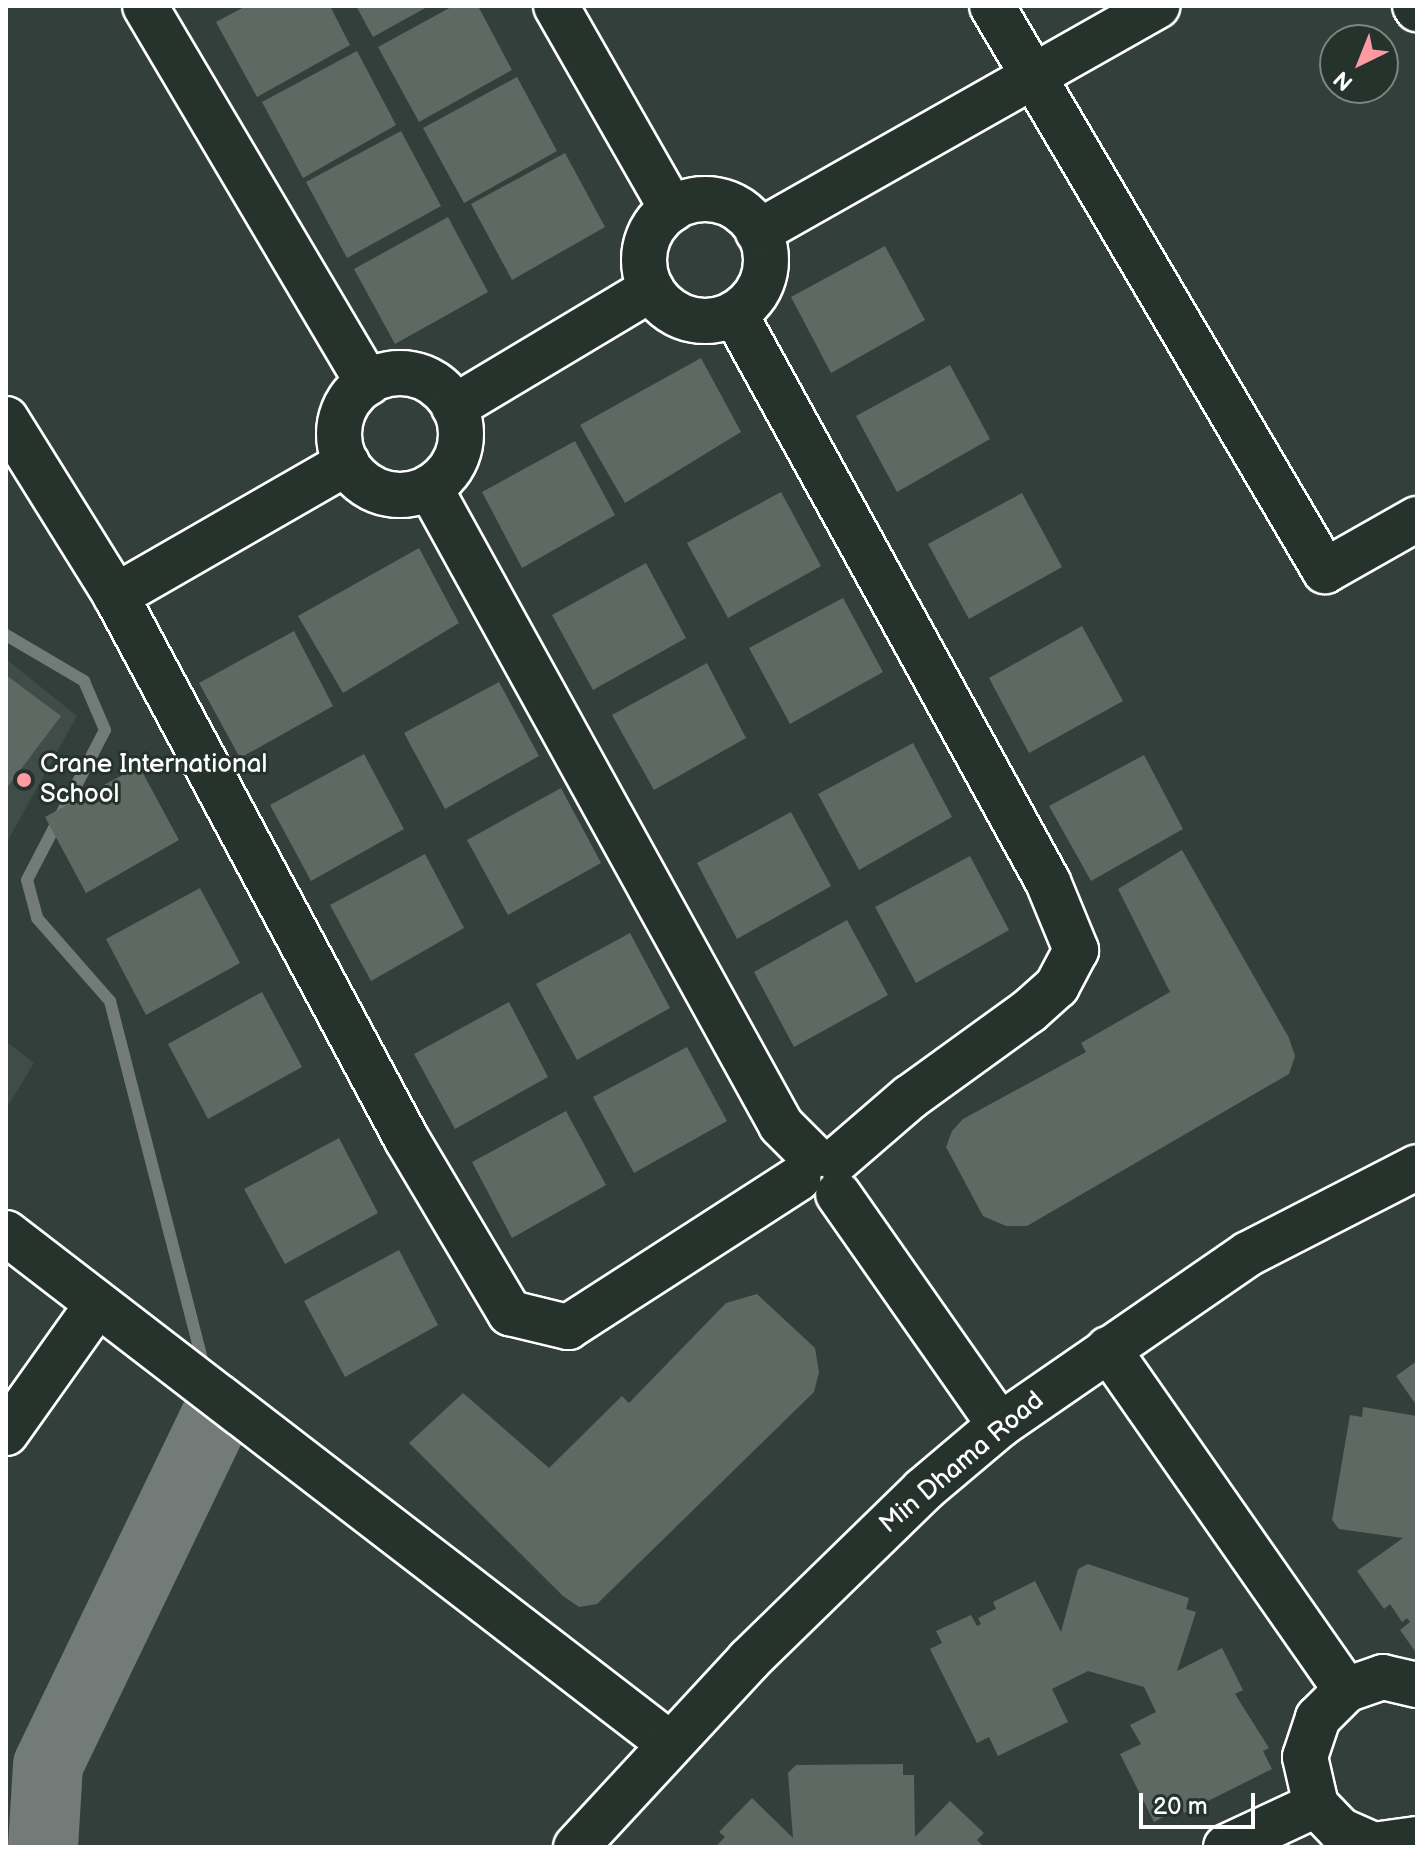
<!DOCTYPE html>
<style>
body{margin:0}
#map{position:relative;width:1423px;height:1853px;overflow:hidden;background:#333f3a;font-family:"Balsamiq Sans",sans-serif}
div>[style]{position:absolute}
.built>*{inset:0;background:#404c47}
.stream>*{height:12px;margin:-6px;padding:0 6px;transform-origin:6px;border-radius:6px;background:#737b78}
.river>*{height:70px;margin:-35px;padding:0 35px;transform-origin:35px;border-radius:35px;background:#737b78}
.building>*{inset:0;background:#5f6964}
.roads{filter:drop-shadow(2px 0 #fff) drop-shadow(-2px 0 #fff) drop-shadow(0 2px #fff) drop-shadow(0 -2px #fff)}
.minor>*{height:44px;margin:-22px;padding:0 22px;transform-origin:22px;border-radius:22px;background:#26332d}
.minor>.ring{margin:-22px;padding:0;box-sizing:content-box;background:none;border:44px solid #26332d;border-radius:50%}
.major>*{height:44px;margin:-22px;padding:0 22px;transform-origin:22px;border-radius:22px;background:#26332d}
.dots>*{width:22px;height:22px;translate:-50% -50%;box-sizing:border-box;border:4px solid #26332d;border-radius:50%}
span{translate:-50% -50%;white-space:nowrap;text-align:center;line-height:1.15;-webkit-text-stroke:6px #26332d;paint-order:stroke}
.poi-label{font-size:26px;color:#fff}
.left{translate:0 -50%;text-align:left}
.street-label{font-size:26px;color:#fff}
.frame{position:absolute;inset:0;border:8px solid #fff;pointer-events:none}
.north{position:absolute;left:1319px;top:24px;width:80px;height:80px;box-sizing:border-box;background:#26332d;border:2px solid #7d8581;border-radius:50%;rotate:223deg;font-size:22px;font-weight:700;line-height:32px;text-align:center;color:#fff}
.north::after{content:'';display:block;margin:auto;width:28px;height:36px;background:#ff9aa2;clip-path:polygon(50% 0,100% 100%,50% 72%,0 100%)}
.scale{position:absolute;left:1139px;top:1793px;width:116px;height:36px;box-sizing:border-box;border:4px solid #fff;border-top:0;padding-left:10px;font-size:24px;line-height:28px;white-space:nowrap;color:#fff;-webkit-text-stroke:6px #26332d;paint-order:stroke}
</style>
<div id="map">
<div class="built">
<div style="clip-path:polygon(6px 659px,77px 716px,6px 844px)"></div>
<div style="clip-path:polygon(6px 1041px,34px 1063px,6px 1109px)"></div>
</div>
<div class="stream">
<div style="left:6px;top:635px;width:91px;rotate:30.5deg"></div>
<div style="left:84px;top:681px;width:53px;rotate:66.8deg"></div>
<div style="left:105px;top:730px;width:169px;rotate:117.5deg"></div>
<div style="left:27px;top:880px;width:39px;rotate:75deg"></div>
<div style="left:37px;top:918px;width:111px;rotate:48.7deg"></div>
<div style="left:110px;top:1001px;width:382px;rotate:75.6deg"></div>
</div>
<div class="river">
<div style="left:43px;top:1847px;width:82px;rotate:-86.5deg"></div>
<div style="left:48px;top:1765px;width:385px;rotate:-64.3deg"></div>
</div>
<div class="building">
<div style="clip-path:polygon(246px 6px,330px 6px,350px 45px,257px 97px,216px 22px)"></div>
<div style="clip-path:polygon(356px 6px,429px 6px,373px 37px)"></div>
<div style="clip-path:polygon(453px 6px,478px 6px,512px 70px,419px 122px,378px 47px)"></div>
<div style="clip-path:polygon(357px 51px,396px 125px,303px 178px,262px 102px)"></div>
<div style="clip-path:polygon(517px 77px,557px 151px,464px 203px,423px 128px)"></div>
<div style="clip-path:polygon(401px 131px,441px 206px,347px 258px,306px 182px)"></div>
<div style="clip-path:polygon(565px 153px,605px 227px,512px 280px,471px 204px)"></div>
<div style="clip-path:polygon(448px 217px,488px 292px,395px 344px,354px 269px)"></div>
<div style="clip-path:polygon(885px 246px,925px 320px,831px 373px,791px 297px)"></div>
<div style="clip-path:polygon(701px 358px,741px 432px,625px 503px,580px 425px)"></div>
<div style="clip-path:polygon(950px 365px,990px 439px,897px 492px,856px 416px)"></div>
<div style="clip-path:polygon(575px 441px,615px 515px,522px 568px,482px 492px)"></div>
<div style="clip-path:polygon(781px 492px,821px 566px,728px 618px,687px 543px)"></div>
<div style="clip-path:polygon(1022px 493px,1062px 567px,969px 619px,928px 544px)"></div>
<div style="clip-path:polygon(419px 548px,459px 623px,343px 693px,298px 616px)"></div>
<div style="clip-path:polygon(646px 563px,686px 638px,593px 690px,552px 615px)"></div>
<div style="clip-path:polygon(843px 598px,883px 672px,790px 724px,749px 648px)"></div>
<div style="clip-path:polygon(1082px 626px,1123px 701px,1029px 753px,989px 678px)"></div>
<div style="clip-path:polygon(294px 631px,333px 706px,240px 758px,199px 683px)"></div>
<div style="clip-path:polygon(707px 663px,746px 738px,654px 790px,612px 715px)"></div>
<div style="clip-path:polygon(6px 675px,61px 716px,6px 789px)"></div>
<div style="clip-path:polygon(499px 682px,539px 756px,445px 809px,404px 733px)"></div>
<div style="clip-path:polygon(913px 743px,952px 817px,859px 870px,818px 794px)"></div>
<div style="clip-path:polygon(364px 754px,404px 829px,311px 881px,270px 805px)"></div>
<div style="clip-path:polygon(1144px 755px,1183px 829px,1091px 881px,1049px 806px)"></div>
<div style="clip-path:polygon(139px 766px,179px 840px,86px 893px,45px 817px)"></div>
<div style="clip-path:polygon(561px 788px,601px 863px,508px 915px,467px 840px)"></div>
<div style="clip-path:polygon(791px 812px,831px 886px,737px 939px,697px 863px)"></div>
<div style="clip-path:polygon(1182px 850px,1289px 1038px,1295px 1056px,1289px 1074px,1027px 1226px,1006px 1226px,983px 1216px,946px 1147px,952px 1131px,963px 1119px,1086px 1052px,1081px 1043px,1170px 992px,1118px 889px)"></div>
<div style="clip-path:polygon(425px 854px,464px 928px,371px 981px,330px 905px)"></div>
<div style="clip-path:polygon(970px 856px,1009px 930px,916px 983px,875px 907px)"></div>
<div style="clip-path:polygon(200px 888px,240px 963px,146px 1015px,106px 939px)"></div>
<div style="clip-path:polygon(847px 920px,888px 995px,794px 1047px,754px 972px)"></div>
<div style="clip-path:polygon(630px 933px,670px 1008px,577px 1060px,536px 984px)"></div>
<div style="clip-path:polygon(262px 992px,302px 1067px,208px 1119px,168px 1044px)"></div>
<div style="clip-path:polygon(509px 1002px,548px 1077px,455px 1129px,414px 1054px)"></div>
<div style="clip-path:polygon(687px 1047px,727px 1121px,634px 1173px,593px 1097px)"></div>
<div style="clip-path:polygon(566px 1111px,606px 1185px,512px 1238px,472px 1162px)"></div>
<div style="clip-path:polygon(339px 1138px,378px 1213px,285px 1264px,244px 1189px)"></div>
<div style="clip-path:polygon(399px 1250px,438px 1325px,345px 1377px,304px 1301px)"></div>
<div style="clip-path:polygon(757px 1294px,815px 1348px,819px 1372px,814px 1392px,597px 1604px,579px 1607px,563px 1596px,409px 1443px,463px 1393px,549px 1468px,622px 1396px,629px 1403px,726px 1303px)"></div>
<div style="clip-path:polygon(1417px 1361px,1417px 1406px,1396px 1376px)"></div>
<div style="clip-path:polygon(1363px 1407px,1417px 1416px,1417px 1654px,1400px 1630px,1410px 1622px,1407px 1618px,1402px 1622px,1390px 1604px,1384px 1609px,1357px 1571px,1403px 1538px,1339px 1529px,1332px 1520px,1350px 1415px,1362px 1417px)"></div>
<div style="clip-path:polygon(1088px 1564px,1189px 1598px,1186px 1609px,1196px 1612px,1177px 1671px,1222px 1648px,1243px 1690px,1235px 1694px,1269px 1748px,1263px 1751px,1272px 1769px,1184px 1813px,1182px 1807px,1154px 1822px,1120px 1754px,1141px 1744px,1130px 1725px,1156px 1712px,1144px 1687px,1088px 1671px,1052px 1689px,1068px 1722px,998px 1756px,989px 1737px,977px 1743px,930px 1649px,942px 1643px,936px 1631px,971px 1615px,977px 1626px,981px 1624px,978px 1618px,996px 1609px,993px 1602px,1035px 1581px,1061px 1632px,1078px 1569px)"></div>
<div style="clip-path:polygon(903px 1764px,903px 1775px,914px 1775px,915px 1837px,950px 1801px,984px 1833px,977px 1840px,984px 1847px,715px 1847px,725px 1837px,719px 1832px,752px 1798px,793px 1838px,788px 1773px,796px 1765px)"></div>
</div>
<div class="roads">
<div class="minor">
<div style="left:145px;top:6px;width:438px;rotate:59.4deg"></div>
<div style="left:556px;top:6px;width:234px;rotate:60.3deg"></div>
<div style="left:992px;top:6px;width:656px;rotate:59.49deg"></div>
<div style="left:1325px;top:571px;width:106px;rotate:-29.5deg"></div>
<div style="left:1415px;top:6px;width:4px;rotate:56deg"></div>
<div class="ring" style="left:644px;top:199px;width:78px;height:78px"></div>
<div style="left:758px;top:232px;width:459px;rotate:-29.5deg"></div>
<div style="left:735px;top:314px;width:649px;rotate:61.14deg"></div>
<div style="left:1048px;top:882px;width:74px;rotate:67.6deg"></div>
<div style="left:1076px;top:950px;width:41px;rotate:117.8deg"></div>
<div style="left:1057px;top:986px;width:38px;rotate:138deg"></div>
<div style="left:1029px;top:1011px;width:147px;rotate:144.1deg"></div>
<div style="left:910px;top:1097px;width:96px;rotate:139.2deg"></div>
<div class="ring" style="left:339px;top:373px;width:78px;height:78px"></div>
<div style="left:454px;top:407px;width:230px;rotate:-30.9deg"></div>
<div style="left:6px;top:419px;width:208px;rotate:58.1deg"></div>
<div style="left:347px;top:463px;width:267px;rotate:150.1deg"></div>
<div style="left:116px;top:596px;width:615px;rotate:61.85deg"></div>
<div style="left:406px;top:1138px;width:204px;rotate:59.3deg"></div>
<div style="left:510px;top:1313px;width:60px;rotate:13.6deg"></div>
<div style="left:568px;top:1327px;width:274px;rotate:-32.8deg"></div>
<div style="left:430px;top:488px;width:727px;rotate:61.14deg"></div>
<div style="left:781px;top:1125px;width:44px;rotate:45deg"></div>
<div style="left:838px;top:1194px;width:282px;rotate:55deg"></div>
<div style="left:6px;top:1233px;width:838px;rotate:37.58deg"></div>
<div style="left:1108px;top:1349px;width:416px;rotate:55.1deg"></div>
<div style="left:6px;top:1433px;width:157px;rotate:-54.6deg"></div>
<div style="left:1417px;top:1685px;width:35px;rotate:-167deg"></div>
<div style="left:1383px;top:1677px;width:39px;rotate:161deg"></div>
<div style="left:1346px;top:1690px;width:40px;rotate:135deg"></div>
<div style="left:1318px;top:1718px;width:41px;rotate:108.4deg"></div>
<div style="left:1305px;top:1757px;width:49px;rotate:77.1deg"></div>
<div style="left:1316px;top:1805px;width:35px;rotate:46deg"></div>
<div style="left:1340px;top:1830px;width:36px;rotate:24deg"></div>
<div style="left:1373px;top:1845px;width:44px;rotate:-7.8deg"></div>
<div style="left:1226px;top:1847px;width:99px;rotate:-25deg"></div>
</div>
<div class="major">
<div style="left:576px;top:1847px;width:255px;rotate:-47.2deg"></div>
<div style="left:749px;top:1660px;width:243px;rotate:-44.3deg"></div>
<div style="left:923px;top:1490px;width:101px;rotate:-40.2deg"></div>
<div style="left:1000px;top:1425px;width:301px;rotate:-34.6deg"></div>
<div style="left:1248px;top:1254px;width:190px;rotate:-27.2deg"></div>
</div>
</div>
<div class="dots">
<div style="left:24px;top:780px;background:#ff9aa2"></div>
</div>
<div class="poi-label">
<span class="left" style="left:40px;top:780px">Crane International<br>School</span>
</div>
<div class="street-label">
<span style="left:962px;top:1463px;rotate:-40deg">Min Dhama Road</span>
</div>
<div class="frame"></div>
<div class="north">N</div>
<div class="scale">20 m</div>
</div>
